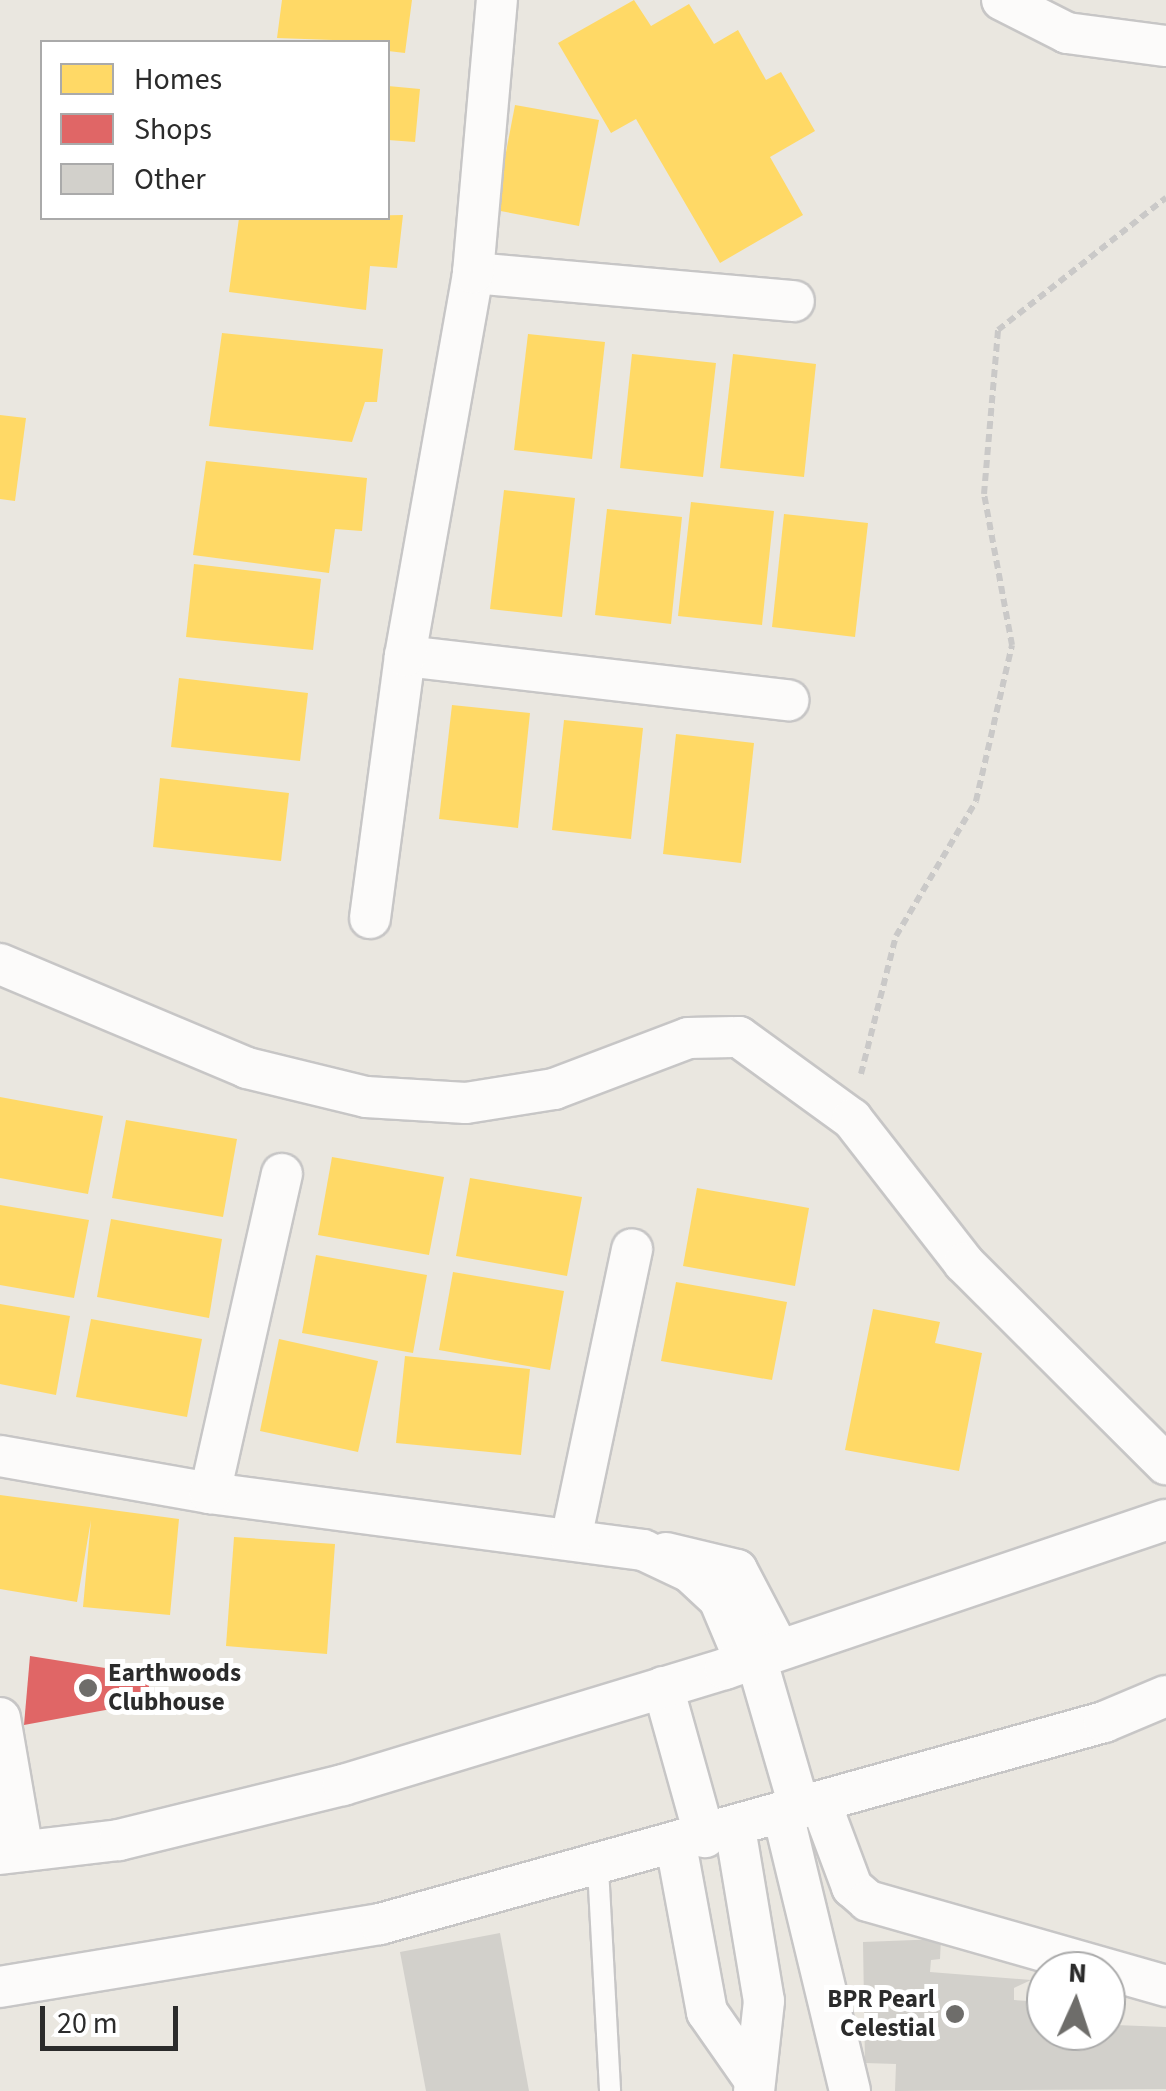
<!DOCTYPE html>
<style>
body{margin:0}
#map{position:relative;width:1166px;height:2091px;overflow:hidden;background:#eae7e0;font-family:"Source Sans 3",sans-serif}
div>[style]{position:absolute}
.homes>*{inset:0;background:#ffd966}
.shops>*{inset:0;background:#e06666}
.building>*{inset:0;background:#d2d0cb}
.path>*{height:6px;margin-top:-3px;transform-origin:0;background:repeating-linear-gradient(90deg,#cac9c8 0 8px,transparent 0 13px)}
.roads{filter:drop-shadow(2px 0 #c7c6c6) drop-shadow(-2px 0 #c7c6c6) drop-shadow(0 2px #c7c6c6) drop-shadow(0 -2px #c7c6c6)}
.lane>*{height:20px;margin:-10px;padding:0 10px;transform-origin:10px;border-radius:10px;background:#fcfbfa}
.street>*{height:40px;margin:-20px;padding:0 20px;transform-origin:20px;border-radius:20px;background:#fcfbfa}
.dots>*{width:28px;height:28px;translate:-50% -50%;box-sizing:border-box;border:5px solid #fff;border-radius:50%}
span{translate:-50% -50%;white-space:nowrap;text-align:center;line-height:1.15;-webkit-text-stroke:10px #fff;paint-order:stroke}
.poi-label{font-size:25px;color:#2b2b2b;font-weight:700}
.left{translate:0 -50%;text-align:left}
.right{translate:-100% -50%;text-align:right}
.legend{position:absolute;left:40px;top:40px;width:350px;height:180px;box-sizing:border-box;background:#fff;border:2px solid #aaa;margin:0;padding:12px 18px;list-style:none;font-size:30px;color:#2b2b2b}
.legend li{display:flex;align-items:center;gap:20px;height:50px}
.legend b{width:50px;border:2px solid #aaa}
.north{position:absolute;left:1026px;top:1951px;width:100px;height:100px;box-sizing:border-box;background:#fff;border:2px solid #aaa;border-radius:50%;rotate:3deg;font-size:28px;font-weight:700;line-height:40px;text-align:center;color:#2b2b2b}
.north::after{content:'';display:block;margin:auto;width:35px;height:45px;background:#6e6d6a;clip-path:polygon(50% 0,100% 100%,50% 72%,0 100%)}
.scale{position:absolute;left:40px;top:2006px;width:138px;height:45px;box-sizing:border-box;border:5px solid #2b2b2b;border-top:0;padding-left:12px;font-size:30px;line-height:35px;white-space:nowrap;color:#2b2b2b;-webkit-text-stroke:8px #fff;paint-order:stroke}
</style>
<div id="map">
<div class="homes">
<div style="clip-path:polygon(282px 0,412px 0,405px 53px,388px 51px,388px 42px,277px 38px)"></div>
<div style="clip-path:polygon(634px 0,651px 26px,689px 4px,714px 44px,738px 30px,766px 80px,781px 72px,815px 131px,770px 157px,803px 215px,720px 263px,636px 119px,611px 133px,558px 43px)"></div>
<div style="clip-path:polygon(388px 86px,420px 89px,415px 142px,388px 140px)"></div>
<div style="clip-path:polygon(515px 105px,599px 120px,579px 226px,495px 210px)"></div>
<div style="clip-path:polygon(403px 215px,397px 268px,370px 266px,366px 310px,229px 292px,239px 218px)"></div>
<div style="clip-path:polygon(222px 333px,383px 349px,377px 402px,365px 402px,352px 442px,209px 426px)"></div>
<div style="clip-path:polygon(528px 334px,605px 342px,592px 459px,514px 450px)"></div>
<div style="clip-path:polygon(632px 354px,716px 363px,703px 477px,620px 468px)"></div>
<div style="clip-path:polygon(733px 354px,816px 364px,804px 477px,720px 468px)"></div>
<div style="clip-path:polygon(0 415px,26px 418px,15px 501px,0 499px)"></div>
<div style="clip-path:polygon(206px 461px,367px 478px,362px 531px,335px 529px,329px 573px,193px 555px)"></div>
<div style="clip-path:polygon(504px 490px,575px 498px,562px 617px,490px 609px)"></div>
<div style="clip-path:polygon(691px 502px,774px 511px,762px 625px,678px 616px)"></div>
<div style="clip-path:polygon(607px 509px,682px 517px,671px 624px,595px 615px)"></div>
<div style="clip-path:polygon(784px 514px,868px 523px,855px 637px,772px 627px)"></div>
<div style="clip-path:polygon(194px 564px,321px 579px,313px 650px,186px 637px)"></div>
<div style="clip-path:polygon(179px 678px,308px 693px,300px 761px,171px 747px)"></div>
<div style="clip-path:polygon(452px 705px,530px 713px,518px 828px,439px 819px)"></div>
<div style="clip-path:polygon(564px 720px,643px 728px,631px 839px,552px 830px)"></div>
<div style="clip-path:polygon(676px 734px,754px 743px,741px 863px,663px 854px)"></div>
<div style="clip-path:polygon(160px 778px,289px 793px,281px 861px,153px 847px)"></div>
<div style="clip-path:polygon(0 1097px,103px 1116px,88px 1194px,0 1178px)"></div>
<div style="clip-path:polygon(126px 1120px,237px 1139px,223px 1217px,112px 1198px)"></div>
<div style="clip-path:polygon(332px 1157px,444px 1177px,429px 1255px,318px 1235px)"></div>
<div style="clip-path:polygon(470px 1178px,582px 1197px,567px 1276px,456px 1256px)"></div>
<div style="clip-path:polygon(697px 1188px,809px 1208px,795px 1286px,683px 1266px)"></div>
<div style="clip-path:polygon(0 1205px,89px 1220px,74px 1298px,0 1285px)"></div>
<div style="clip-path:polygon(111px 1219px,222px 1239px,209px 1318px,97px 1297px)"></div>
<div style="clip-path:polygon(316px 1255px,427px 1275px,413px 1353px,302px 1333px)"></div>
<div style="clip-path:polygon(453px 1272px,564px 1291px,550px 1370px,439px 1350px)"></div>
<div style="clip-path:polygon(676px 1282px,787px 1302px,772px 1380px,661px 1361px)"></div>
<div style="clip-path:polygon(0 1304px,70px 1316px,56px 1395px,0 1384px)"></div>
<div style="clip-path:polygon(873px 1309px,940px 1322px,935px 1343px,982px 1353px,959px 1471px,845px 1450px)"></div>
<div style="clip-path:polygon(91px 1319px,202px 1339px,187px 1417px,76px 1397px)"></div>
<div style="clip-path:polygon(279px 1339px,378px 1361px,358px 1452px,260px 1431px)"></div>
<div style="clip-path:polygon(405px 1356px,530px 1369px,521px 1455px,396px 1443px)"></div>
<div style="clip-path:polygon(0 1495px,179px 1519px,170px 1615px,83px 1607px,91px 1520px,77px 1602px,0 1589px)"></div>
<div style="clip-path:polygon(234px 1537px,335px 1544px,327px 1654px,226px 1646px)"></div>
</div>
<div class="shops">
<div style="clip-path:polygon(30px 1656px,149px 1675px,149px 1702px,24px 1725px)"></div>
</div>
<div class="building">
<div style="clip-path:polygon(500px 1933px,529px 2091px,426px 2091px,400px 1952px)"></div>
<div style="clip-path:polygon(941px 1939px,940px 1959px,931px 1960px,930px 1972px,1031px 1980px,1014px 1988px,1014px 2000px,1046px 2002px,1046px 2031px,1106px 2031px,1106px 2004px,1116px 2004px,1116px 2025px,1166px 2027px,1166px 2089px,895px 2091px,896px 2064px,865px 2063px,863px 1942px)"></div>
</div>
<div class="path">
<div style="left:861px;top:1074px;width:142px;rotate:-75.8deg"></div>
<div style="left:896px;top:936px;width:157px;rotate:-59.3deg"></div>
<div style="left:976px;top:801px;width:160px;rotate:-77deg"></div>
<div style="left:1012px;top:645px;width:154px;rotate:-100.5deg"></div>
<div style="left:984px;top:494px;width:165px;rotate:-85.1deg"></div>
<div style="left:998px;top:330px;width:214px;rotate:-38.2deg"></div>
</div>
<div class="roads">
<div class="lane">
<div style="left:598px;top:1868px;width:223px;rotate:86.9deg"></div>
</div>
<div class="street">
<div style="left:1002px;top:0;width:73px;rotate:26.9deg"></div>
<div style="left:1067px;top:33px;width:100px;rotate:7.5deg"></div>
<div style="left:473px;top:273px;width:322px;rotate:5deg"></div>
<div style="left:405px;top:656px;width:386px;rotate:6.6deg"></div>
<div style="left:370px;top:918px;width:264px;rotate:-82.4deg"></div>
<div style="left:405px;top:656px;width:389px;rotate:-79.9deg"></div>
<div style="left:473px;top:273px;width:274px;rotate:-85deg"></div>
<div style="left:0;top:964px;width:268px;rotate:22.8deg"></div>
<div style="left:247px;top:1068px;width:122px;rotate:13.7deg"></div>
<div style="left:366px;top:1097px;width:100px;rotate:3.4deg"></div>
<div style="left:466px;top:1103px;width:89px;rotate:-9deg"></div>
<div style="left:554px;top:1089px;width:143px;rotate:-20.8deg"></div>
<div style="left:688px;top:1038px;width:51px;rotate:-1.1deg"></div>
<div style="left:739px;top:1037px;width:140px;rotate:36deg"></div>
<div style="left:852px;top:1119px;width:182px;rotate:52.1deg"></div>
<div style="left:964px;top:1263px;width:285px;rotate:44.9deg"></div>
<div style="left:0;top:1456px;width:213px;rotate:10deg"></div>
<div style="left:210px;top:1493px;width:437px;rotate:7.5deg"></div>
<div style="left:643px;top:1550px;width:52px;rotate:25.1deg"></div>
<div style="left:690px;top:1572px;width:40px;rotate:43deg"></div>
<div style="left:719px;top:1599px;width:67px;rotate:67.2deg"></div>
<div style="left:210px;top:1493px;width:327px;rotate:-77.3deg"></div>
<div style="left:571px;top:1539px;width:296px;rotate:-78.1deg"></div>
<div style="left:666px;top:1553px;width:73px;rotate:13.5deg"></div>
<div style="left:737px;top:1570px;width:90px;rotate:62.3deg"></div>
<div style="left:756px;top:1658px;width:157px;rotate:73.8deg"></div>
<div style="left:663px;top:1687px;width:156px;rotate:74.4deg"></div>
<div style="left:0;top:1718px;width:135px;rotate:80.2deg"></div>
<div style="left:821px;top:1804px;width:89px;rotate:69.5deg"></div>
<div style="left:852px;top:1887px;width:21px;rotate:41deg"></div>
<div style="left:868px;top:1901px;width:310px;rotate:15.9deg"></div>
<div style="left:783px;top:1814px;width:285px;rotate:76.4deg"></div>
<div style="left:735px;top:1828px;width:175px;rotate:80.5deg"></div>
<div style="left:764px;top:2001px;width:91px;rotate:96.3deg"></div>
<div style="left:676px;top:1845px;width:170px;rotate:79.5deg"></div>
<div style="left:707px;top:2012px;width:80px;rotate:55.1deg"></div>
<div style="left:0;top:1854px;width:120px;rotate:-6.7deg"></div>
<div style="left:119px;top:1840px;width:231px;rotate:-13.8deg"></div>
<div style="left:343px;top:1785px;width:399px;rotate:-16.9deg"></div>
<div style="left:725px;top:1669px;width:465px;rotate:-18.7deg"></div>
<div style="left:0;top:1987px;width:385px;rotate:-9.4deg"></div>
<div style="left:380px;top:1924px;width:752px;rotate:-15.59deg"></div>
<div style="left:1104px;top:1722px;width:67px;rotate:-22.8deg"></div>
</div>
</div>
<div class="dots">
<div style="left:88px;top:1688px;background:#6e6d6a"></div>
<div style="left:955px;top:2014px;background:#6e6d6a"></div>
</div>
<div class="poi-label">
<span class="left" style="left:108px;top:1688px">Earthwoods<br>Clubhouse</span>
<span class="right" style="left:935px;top:2014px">BPR Pearl<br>Celestial</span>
</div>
<ul class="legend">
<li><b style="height:28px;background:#ffd966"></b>Homes</li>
<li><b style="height:28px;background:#e06666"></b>Shops</li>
<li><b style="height:28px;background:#d2d0cb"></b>Other</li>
</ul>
<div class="north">N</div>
<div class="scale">20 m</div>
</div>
